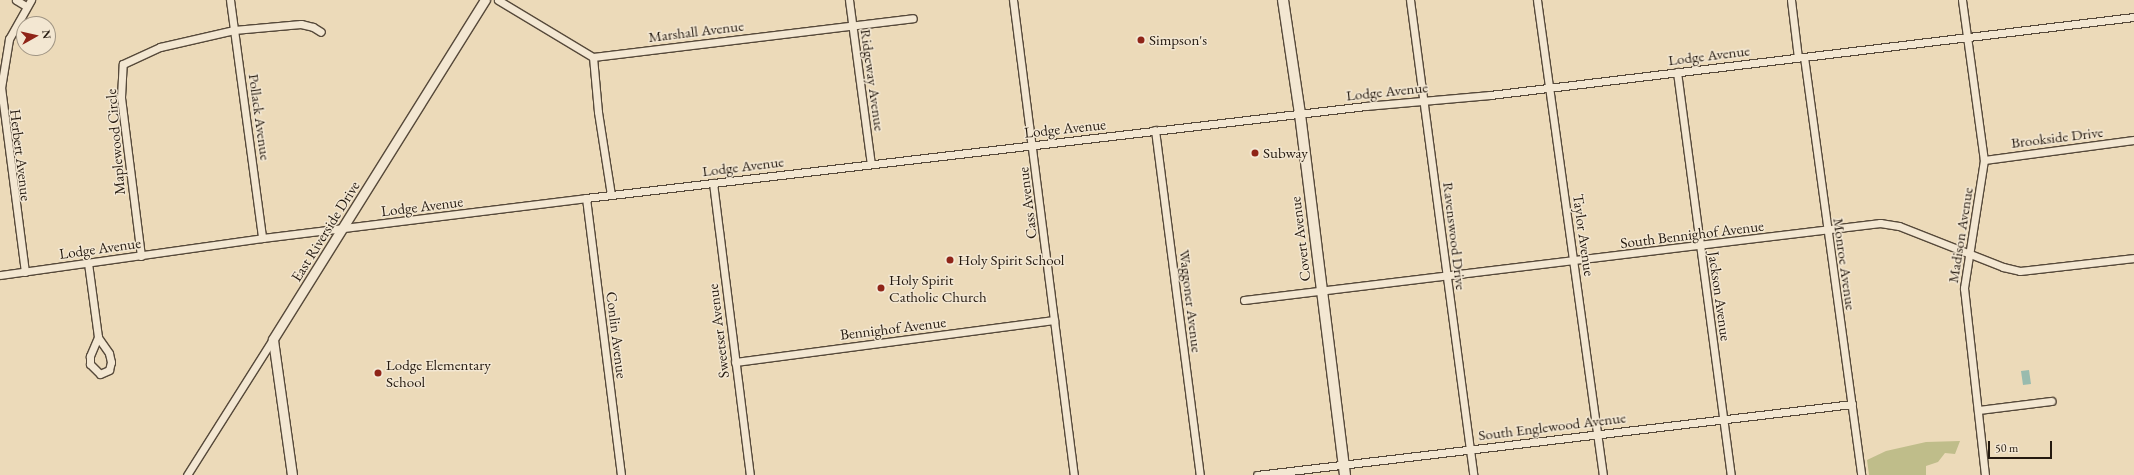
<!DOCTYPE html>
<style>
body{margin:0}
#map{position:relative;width:2134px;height:475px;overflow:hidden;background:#ecdab9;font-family:"EB Garamond",serif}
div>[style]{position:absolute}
.green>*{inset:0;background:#bfbd8a}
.water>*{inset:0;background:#99bbae}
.roads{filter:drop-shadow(1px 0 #56493a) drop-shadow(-1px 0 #56493a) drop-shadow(0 1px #56493a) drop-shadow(0 -1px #56493a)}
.minor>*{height:7px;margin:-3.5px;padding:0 3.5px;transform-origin:3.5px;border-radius:3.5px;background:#f3e7d2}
.tertiary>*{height:9px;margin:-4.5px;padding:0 4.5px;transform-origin:4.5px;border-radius:4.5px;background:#f3e7d2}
.secondary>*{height:10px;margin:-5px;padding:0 5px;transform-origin:5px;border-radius:5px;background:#f3e7d2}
.dots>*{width:11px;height:11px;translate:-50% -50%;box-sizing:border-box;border:2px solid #f3e7d2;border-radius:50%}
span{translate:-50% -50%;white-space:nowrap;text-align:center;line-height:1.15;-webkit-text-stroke:3px #f3e7d2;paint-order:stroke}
.street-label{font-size:15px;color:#24190f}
.poi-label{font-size:15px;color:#24190f}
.left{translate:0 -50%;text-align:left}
.north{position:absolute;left:16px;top:16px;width:40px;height:40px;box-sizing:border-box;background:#f3e7d2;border:1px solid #a09584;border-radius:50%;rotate:82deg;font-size:11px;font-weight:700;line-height:16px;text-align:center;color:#24190f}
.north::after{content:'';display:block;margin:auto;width:14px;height:18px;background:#8f2418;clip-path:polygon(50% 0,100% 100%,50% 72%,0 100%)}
.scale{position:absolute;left:1988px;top:441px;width:64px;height:18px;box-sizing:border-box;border:2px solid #24190f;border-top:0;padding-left:5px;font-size:12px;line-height:14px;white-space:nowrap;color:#24190f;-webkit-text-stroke:3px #f3e7d2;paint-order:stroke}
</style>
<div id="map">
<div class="green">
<div style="clip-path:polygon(1960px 441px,1955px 454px,1945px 453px,1938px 462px,1926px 466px,1926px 475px,1869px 475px,1867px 460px,1886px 451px,1926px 442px)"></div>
</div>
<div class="water">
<div style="clip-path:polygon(2029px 370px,2031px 384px,2023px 385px,2021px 371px)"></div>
</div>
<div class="roads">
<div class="minor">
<div style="left:16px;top:0;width:12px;rotate:31deg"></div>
<div style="left:230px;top:0;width:240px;rotate:82.3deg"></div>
<div style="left:498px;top:0;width:111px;rotate:31deg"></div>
<div style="left:593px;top:57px;width:322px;rotate:-6.9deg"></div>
<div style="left:849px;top:0;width:165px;rotate:82.4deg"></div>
<div style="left:1013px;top:0;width:479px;rotate:82.7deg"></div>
<div style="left:1410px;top:0;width:479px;rotate:82.4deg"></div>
<div style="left:1537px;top:0;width:480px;rotate:82.1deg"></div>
<div style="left:1791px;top:0;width:58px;rotate:83.1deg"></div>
<div style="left:1962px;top:0;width:162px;rotate:82.2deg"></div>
<div style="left:1984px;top:160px;width:130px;rotate:98.9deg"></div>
<div style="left:1964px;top:288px;width:188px;rotate:83.6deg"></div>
<div style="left:593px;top:57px;width:55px;rotate:84.8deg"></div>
<div style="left:598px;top:112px;width:84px;rotate:81.1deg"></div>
<div style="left:1804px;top:57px;width:422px;rotate:82.2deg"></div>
<div style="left:1677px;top:72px;width:407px;rotate:82.4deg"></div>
<div style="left:1155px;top:130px;width:348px;rotate:82.6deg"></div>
<div style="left:1984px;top:160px;width:151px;rotate:-7.6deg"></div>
<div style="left:713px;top:183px;width:294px;rotate:82.8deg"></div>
<div style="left:586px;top:198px;width:279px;rotate:82.8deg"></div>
<div style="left:141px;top:256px;width:160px;rotate:-97.2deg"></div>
<div style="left:121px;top:97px;width:33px;rotate:-87deg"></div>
<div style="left:123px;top:64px;width:41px;rotate:-24.7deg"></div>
<div style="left:160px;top:47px;width:76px;rotate:-12.9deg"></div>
<div style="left:234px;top:30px;width:67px;rotate:-5.1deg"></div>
<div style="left:301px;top:24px;width:12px;rotate:14deg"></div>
<div style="left:313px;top:27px;width:9px;rotate:32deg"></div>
<div style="left:88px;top:263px;width:75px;rotate:82.3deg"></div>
<div style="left:98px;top:337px;width:21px;rotate:113deg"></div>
<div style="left:90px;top:356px;width:8px;rotate:90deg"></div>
<div style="left:90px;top:364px;width:14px;rotate:45deg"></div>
<div style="left:100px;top:374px;width:10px;rotate:-24deg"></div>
<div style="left:109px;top:370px;width:8px;rotate:-76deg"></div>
<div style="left:111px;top:362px;width:9px;rotate:-103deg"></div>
<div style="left:109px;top:353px;width:19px;rotate:-125deg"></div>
<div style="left:25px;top:272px;width:186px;rotate:-97.4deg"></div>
<div style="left:1px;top:88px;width:50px;rotate:-80.7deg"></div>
<div style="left:9px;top:39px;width:45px;rotate:-60.6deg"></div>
<div style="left:0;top:275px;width:265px;rotate:-8deg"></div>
<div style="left:262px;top:238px;width:326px;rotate:-7deg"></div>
<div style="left:586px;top:198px;width:785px;rotate:-6.73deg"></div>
<div style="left:1366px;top:106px;width:124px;rotate:-5.1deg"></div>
<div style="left:1490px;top:95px;width:649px;rotate:-6.91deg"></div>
<div style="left:1244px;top:300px;width:641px;rotate:-6.9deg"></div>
<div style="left:1880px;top:223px;width:19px;rotate:9deg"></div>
<div style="left:1899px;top:226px;width:112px;rotate:21.5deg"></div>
<div style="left:2003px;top:267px;width:17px;rotate:13deg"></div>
<div style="left:2020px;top:271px;width:115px;rotate:-6.5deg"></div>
<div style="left:735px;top:362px;width:322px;rotate:-7.5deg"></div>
<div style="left:1978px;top:410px;width:74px;rotate:-7deg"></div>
<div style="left:187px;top:475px;width:161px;rotate:-57.7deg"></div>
<div style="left:1257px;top:475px;width:599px;rotate:-6.8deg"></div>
</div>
<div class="tertiary">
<div style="left:292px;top:475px;width:137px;rotate:-98deg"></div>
<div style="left:273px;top:339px;width:400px;rotate:-58deg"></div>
</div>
<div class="secondary">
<div style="left:1283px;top:0;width:115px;rotate:81.5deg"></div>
<div style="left:1300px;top:114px;width:364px;rotate:82.9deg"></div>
</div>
</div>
<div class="dots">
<div style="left:1141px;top:40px;background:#8f2418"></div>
<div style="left:1255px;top:153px;background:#8f2418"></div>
<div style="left:950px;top:260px;background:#8f2418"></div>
<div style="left:881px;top:288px;background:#8f2418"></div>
<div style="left:378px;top:373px;background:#8f2418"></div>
</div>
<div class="street-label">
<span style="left:696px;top:31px;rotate:-7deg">Marshall Avenue</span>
<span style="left:1709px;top:55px;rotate:-7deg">Lodge Avenue</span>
<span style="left:873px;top:80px;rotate:82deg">Ridgeway Avenue</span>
<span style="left:1387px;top:91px;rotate:-6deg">Lodge Avenue</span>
<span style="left:260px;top:117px;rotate:82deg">Pollack Avenue</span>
<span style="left:1065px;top:128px;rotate:-6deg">Lodge Avenue</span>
<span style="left:2057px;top:137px;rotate:-7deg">Brookside Drive</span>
<span style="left:115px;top:142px;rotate:-95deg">Maplewood Circle</span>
<span style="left:21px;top:155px;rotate:83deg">Herbert Avenue</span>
<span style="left:743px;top:166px;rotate:-7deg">Lodge Avenue</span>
<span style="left:1027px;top:203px;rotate:-97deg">Cass Avenue</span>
<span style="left:422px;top:206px;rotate:-7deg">Lodge Avenue</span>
<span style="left:325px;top:231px;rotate:-58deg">East Riverside Drive</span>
<span style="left:1692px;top:234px;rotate:-7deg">South Bennighof Avenue</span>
<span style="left:1584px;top:235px;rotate:82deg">Taylor Avenue</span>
<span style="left:1960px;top:235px;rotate:-81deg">Madison Avenue</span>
<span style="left:1455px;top:236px;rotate:83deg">Ravenswood Drive</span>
<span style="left:1300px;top:239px;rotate:-97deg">Covert Avenue</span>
<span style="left:100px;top:248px;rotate:-8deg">Lodge Avenue</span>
<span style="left:1845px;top:264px;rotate:82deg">Monroe Avenue</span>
<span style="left:1720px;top:296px;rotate:82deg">Jackson Avenue</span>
<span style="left:1191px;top:301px;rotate:83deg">Waggoner Avenue</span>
<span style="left:893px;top:328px;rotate:-7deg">Bennighof Avenue</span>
<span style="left:718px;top:331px;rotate:-97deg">Sweetser Avenue</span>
<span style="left:617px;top:335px;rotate:83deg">Conlin Avenue</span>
<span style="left:1552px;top:426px;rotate:-7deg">South Englewood Avenue</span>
</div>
<div class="poi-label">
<span class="left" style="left:1149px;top:40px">Simpson's</span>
<span class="left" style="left:1263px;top:153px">Subway</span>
<span class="left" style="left:958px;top:260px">Holy Spirit School</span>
<span class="left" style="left:889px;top:288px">Holy Spirit<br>Catholic Church</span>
<span class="left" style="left:386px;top:373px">Lodge Elementary<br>School</span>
</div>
<div class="north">N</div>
<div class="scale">50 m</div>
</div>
